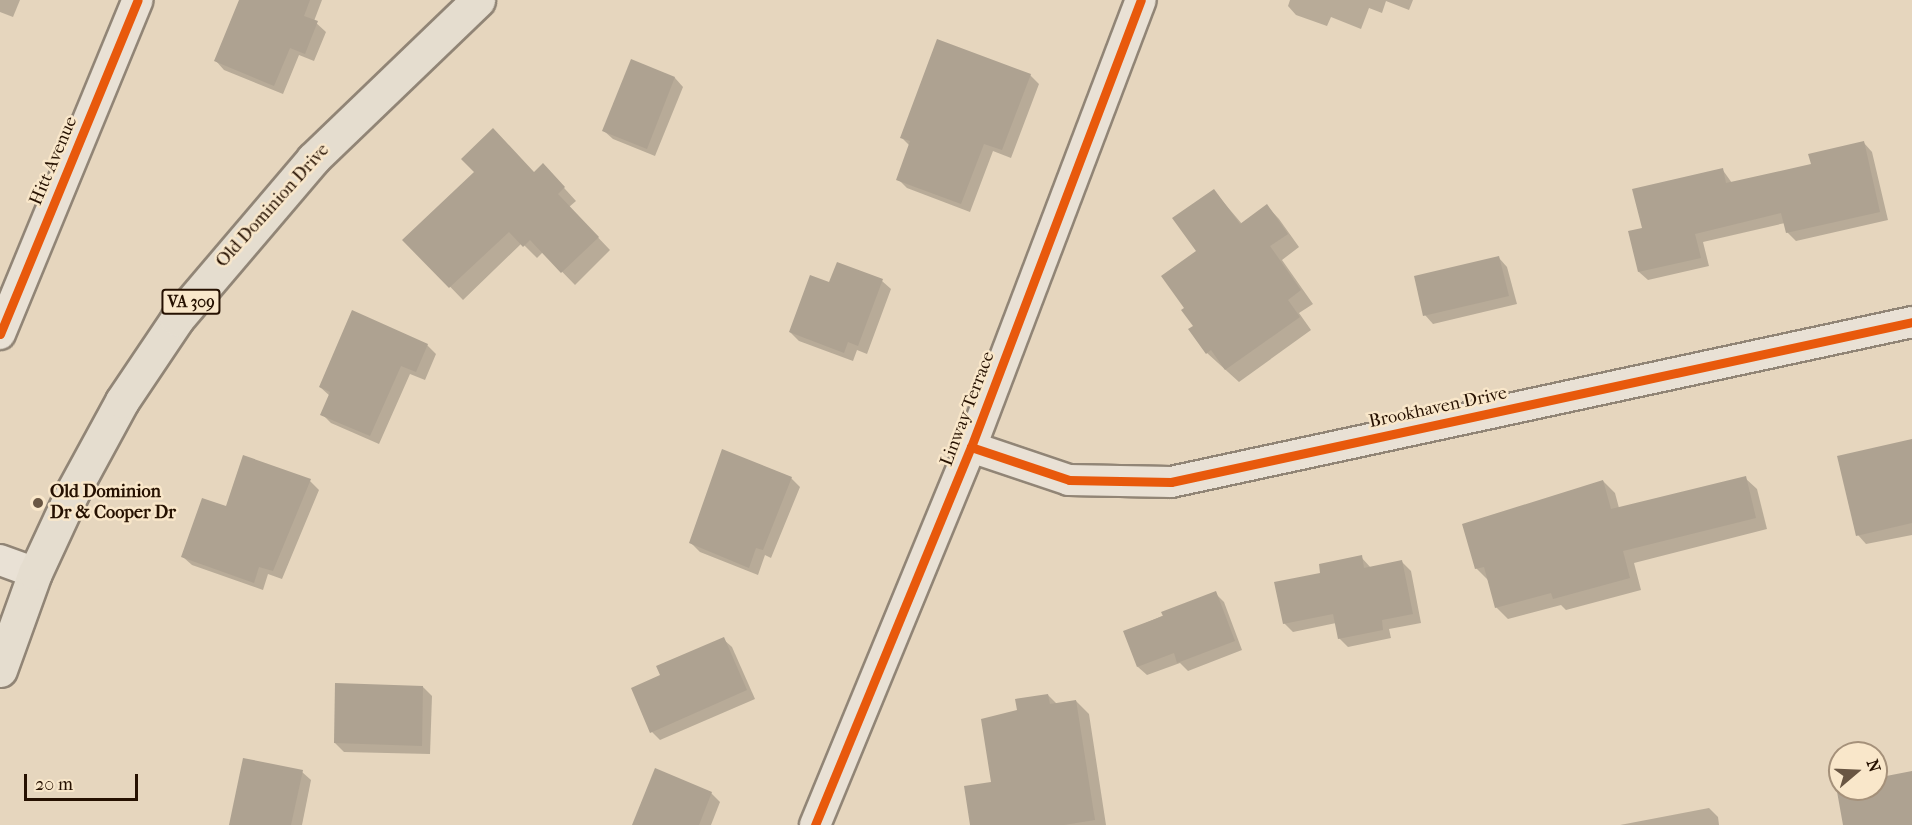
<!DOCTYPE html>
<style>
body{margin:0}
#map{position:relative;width:1912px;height:825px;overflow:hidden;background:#e6d6be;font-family:"IM FELL French Canon",serif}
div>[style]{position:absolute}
.shadow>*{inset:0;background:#0003}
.building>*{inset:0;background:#aea291}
.roads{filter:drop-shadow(2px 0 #918576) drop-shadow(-2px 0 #918576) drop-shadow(0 2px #918576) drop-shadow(0 -2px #918576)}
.street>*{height:30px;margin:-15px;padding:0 15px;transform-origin:15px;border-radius:15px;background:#e9e1d5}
.primary>*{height:33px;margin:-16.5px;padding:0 16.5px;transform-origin:16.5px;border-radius:16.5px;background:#e5ddcf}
.cycleway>*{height:9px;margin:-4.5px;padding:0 4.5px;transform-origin:4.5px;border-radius:4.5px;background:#e8590c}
.dots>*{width:16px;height:16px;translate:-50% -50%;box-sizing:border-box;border:3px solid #f9e7ca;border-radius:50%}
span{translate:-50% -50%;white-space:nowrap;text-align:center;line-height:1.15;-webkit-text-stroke:5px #f9e7ca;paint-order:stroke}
.shield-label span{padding:2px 4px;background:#f9e7ca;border:2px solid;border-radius:4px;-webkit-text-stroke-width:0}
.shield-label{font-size:16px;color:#261101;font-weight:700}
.street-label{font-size:18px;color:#261101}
.poi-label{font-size:18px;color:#261101;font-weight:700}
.left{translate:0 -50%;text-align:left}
.north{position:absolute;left:1828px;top:741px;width:60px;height:60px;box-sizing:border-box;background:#f9e7ca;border:2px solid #a5917a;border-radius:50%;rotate:71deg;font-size:16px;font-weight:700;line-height:24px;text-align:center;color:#261101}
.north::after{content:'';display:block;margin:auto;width:21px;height:27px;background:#695643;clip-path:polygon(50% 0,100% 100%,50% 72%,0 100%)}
.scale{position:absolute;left:24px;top:774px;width:114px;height:27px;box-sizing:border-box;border:3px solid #261101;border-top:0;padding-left:8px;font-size:18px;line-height:21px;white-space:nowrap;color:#261101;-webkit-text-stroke:4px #f9e7ca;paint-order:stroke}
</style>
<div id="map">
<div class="shadow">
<div style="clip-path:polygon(0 0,20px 0,13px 17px,0 12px)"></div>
<div style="clip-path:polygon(240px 0,322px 0,314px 21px,326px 32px,314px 61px,299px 55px,283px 94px,224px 70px,216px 61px)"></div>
<div style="clip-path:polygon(1290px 0,1413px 0,1409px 10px,1386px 1px,1382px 13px,1369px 8px,1361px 29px,1331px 17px,1327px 26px,1296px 15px,1288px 6px)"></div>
<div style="clip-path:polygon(632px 61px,675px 78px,683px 87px,655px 156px,613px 139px,604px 131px)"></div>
<div style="clip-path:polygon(1030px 75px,1039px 84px,1011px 158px,993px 151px,970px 212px,907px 188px,898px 179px,910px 146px,902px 138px)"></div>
<div style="clip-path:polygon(1864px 143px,1872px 152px,1888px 220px,1796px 241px,1787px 232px,1785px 223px,1703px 242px,1709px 266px,1648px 280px,1639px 272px,1644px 229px,1722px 169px,1732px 183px,1812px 165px)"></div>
<div style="clip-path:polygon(534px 173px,555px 178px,576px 201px,569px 207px,610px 250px,575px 285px,543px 252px,537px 258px,522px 243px,463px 300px,405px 240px)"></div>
<div style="clip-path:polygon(1214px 191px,1242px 224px,1267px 206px,1279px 219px,1299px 247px,1282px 260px,1313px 304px,1299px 313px,1311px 330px,1239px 382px,1207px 353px,1195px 326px,1198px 251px)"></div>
<div style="clip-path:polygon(1499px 258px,1507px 267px,1517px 304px,1433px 324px,1425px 315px)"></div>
<div style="clip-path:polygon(882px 281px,891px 289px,867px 354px,857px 350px,853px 361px,799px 341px,790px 332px,830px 283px)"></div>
<div style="clip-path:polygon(427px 345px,436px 354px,425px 380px,410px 374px,379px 444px,331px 423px,322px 414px,330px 396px,320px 387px)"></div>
<div style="clip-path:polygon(1912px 441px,1912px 535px,1866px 544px,1858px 535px)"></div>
<div style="clip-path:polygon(791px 478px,800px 487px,771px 558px,765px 555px,758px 575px,700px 552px,691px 543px)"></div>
<div style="clip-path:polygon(1745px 478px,1757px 489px,1767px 529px,1634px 563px,1641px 590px,1566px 610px,1561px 605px,1508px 619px,1496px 607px,1488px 580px,1476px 568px,1603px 481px,1615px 493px,1619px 508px)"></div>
<div style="clip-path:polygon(310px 481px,319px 490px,282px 579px,268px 574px,263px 590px,192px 565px,183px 557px,227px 508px)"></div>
<div style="clip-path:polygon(1361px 557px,1371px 568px,1402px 562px,1411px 571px,1421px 623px,1389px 629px,1391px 638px,1348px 647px,1339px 638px,1336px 623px,1293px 632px,1284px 623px,1322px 574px)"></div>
<div style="clip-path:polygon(1215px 593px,1224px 602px,1242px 650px,1188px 671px,1180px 663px,1147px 675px,1138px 667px,1125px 632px)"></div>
<div style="clip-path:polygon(723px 639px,732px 647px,755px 699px,660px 740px,652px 732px,662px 676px)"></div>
<div style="clip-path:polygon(423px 687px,432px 696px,430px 754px,344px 752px,335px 743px)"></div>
<div style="clip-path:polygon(1048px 695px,1057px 704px,1076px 701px,1089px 714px,1106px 825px,972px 825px)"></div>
<div style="clip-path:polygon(302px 772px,311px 780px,302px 825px,231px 825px)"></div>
<div style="clip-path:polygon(711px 793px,720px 802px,711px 825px,634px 825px)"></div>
<div style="clip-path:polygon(1709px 808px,1718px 817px,1719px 825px,1620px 825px)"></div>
</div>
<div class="building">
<div style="clip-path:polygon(239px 0,310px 0,304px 16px,318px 21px,305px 54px,290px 48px,274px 86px,214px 61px)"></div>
<div style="clip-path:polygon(937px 39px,1031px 74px,1002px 150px,984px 144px,961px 204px,896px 180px,910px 141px,900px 138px)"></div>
<div style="clip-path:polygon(631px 59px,675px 77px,647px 149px,602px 131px)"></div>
<div style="clip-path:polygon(493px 128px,534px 172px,543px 163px,565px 187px,558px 194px,599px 237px,561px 273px,530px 240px,523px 247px,509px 232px,449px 288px,402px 240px,474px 172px,461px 159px)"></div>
<div style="clip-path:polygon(1864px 141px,1880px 212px,1786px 233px,1781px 213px,1695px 234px,1701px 258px,1638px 272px,1628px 231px,1642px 228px,1632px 189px,1723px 168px,1726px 183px,1811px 164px,1808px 154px)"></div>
<div style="clip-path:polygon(1214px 189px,1240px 224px,1267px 204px,1288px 234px,1270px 246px,1301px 290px,1288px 300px,1300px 317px,1225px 370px,1211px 350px,1206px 354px,1188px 329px,1193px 326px,1181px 310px,1184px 308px,1161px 276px,1196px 251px,1172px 218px)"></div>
<div style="clip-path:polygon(1499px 256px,1509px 296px,1423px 316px,1414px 276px)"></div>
<div style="clip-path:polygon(837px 262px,883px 279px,858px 346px,848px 342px,844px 353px,789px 332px,810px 275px,829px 282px)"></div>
<div style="clip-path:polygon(352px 310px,428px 344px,416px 372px,401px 366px,370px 436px,320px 415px,330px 392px,319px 387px)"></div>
<div style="clip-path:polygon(1912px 439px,1912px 523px,1856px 536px,1837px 456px)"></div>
<div style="clip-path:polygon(722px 449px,792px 477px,763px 550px,756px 548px,749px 568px,689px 543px)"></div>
<div style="clip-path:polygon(243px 455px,311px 479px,273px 571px,259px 567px,254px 583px,181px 557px,202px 498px,226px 506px)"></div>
<div style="clip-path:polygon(1746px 476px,1756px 518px,1623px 551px,1630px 578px,1553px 599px,1551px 593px,1495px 608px,1484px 567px,1475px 569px,1462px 524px,1603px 480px,1611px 509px)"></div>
<div style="clip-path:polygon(1362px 555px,1364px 568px,1402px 560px,1413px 614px,1382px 620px,1383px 630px,1338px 639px,1333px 614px,1283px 624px,1274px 582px,1320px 573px,1319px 564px)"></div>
<div style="clip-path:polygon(1216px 591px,1235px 641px,1177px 663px,1174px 653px,1137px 667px,1123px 631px,1163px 616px,1161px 612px)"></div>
<div style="clip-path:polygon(724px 637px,747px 690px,650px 733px,631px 688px,660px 675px,656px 666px)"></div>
<div style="clip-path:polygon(335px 683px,423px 686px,422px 746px,334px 743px)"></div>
<div style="clip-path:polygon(1048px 694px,1050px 704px,1076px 700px,1095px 820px,1064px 825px,970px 825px,964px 786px,991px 782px,981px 719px,1017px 710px,1015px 699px)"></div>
<div style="clip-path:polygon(243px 758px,303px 770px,291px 825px,229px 825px)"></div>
<div style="clip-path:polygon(655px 768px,712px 792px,699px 825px,632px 825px)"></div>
<div style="clip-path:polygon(1912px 771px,1912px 825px,1843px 825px,1836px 786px,1876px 789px,1876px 778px)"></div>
</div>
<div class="roads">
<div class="street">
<div style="left:0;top:334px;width:361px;rotate:-67.6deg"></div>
<div style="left:971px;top:447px;width:103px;rotate:18.6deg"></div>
<div style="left:1069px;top:480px;width:102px;rotate:1.1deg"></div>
<div style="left:1171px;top:482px;width:758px;rotate:-12.18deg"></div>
<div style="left:0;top:560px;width:37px;rotate:20deg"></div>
<div style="left:815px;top:825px;width:409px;rotate:-67.6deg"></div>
<div style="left:971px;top:447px;width:478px;rotate:-69.2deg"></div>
</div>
<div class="primary">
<div style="left:0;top:670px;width:103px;rotate:-70.2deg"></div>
<div style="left:35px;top:573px;width:90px;rotate:-65.1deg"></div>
<div style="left:73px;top:491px;width:102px;rotate:-61.4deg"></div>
<div style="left:122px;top:401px;width:99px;rotate:-56.1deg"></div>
<div style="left:177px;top:319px;width:210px;rotate:-49.6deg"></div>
<div style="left:313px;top:159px;width:229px;rotate:-43.9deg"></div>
</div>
</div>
<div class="cycleway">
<div style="left:0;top:334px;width:361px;rotate:-67.6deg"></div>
<div style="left:971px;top:447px;width:103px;rotate:18.6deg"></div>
<div style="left:1069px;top:480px;width:102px;rotate:1.1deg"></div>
<div style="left:1171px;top:482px;width:758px;rotate:-12.18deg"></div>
<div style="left:815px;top:825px;width:409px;rotate:-67.6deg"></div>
<div style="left:971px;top:447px;width:478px;rotate:-69.2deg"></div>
</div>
<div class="dots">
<div style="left:38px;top:503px;background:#695643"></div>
</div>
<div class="shield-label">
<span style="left:191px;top:302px">VA 309</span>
</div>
<div class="street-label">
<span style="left:54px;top:161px;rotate:-67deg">Hitt Avenue</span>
<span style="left:273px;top:206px;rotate:-48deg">Old Dominion Drive</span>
<span style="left:1438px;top:408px;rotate:-12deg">Brookhaven Drive</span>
<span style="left:968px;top:409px;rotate:-69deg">Linway Terrace</span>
</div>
<div class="poi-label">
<span class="left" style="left:50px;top:503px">Old Dominion<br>Dr &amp; Cooper Dr</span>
</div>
<div class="north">N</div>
<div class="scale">20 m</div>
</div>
